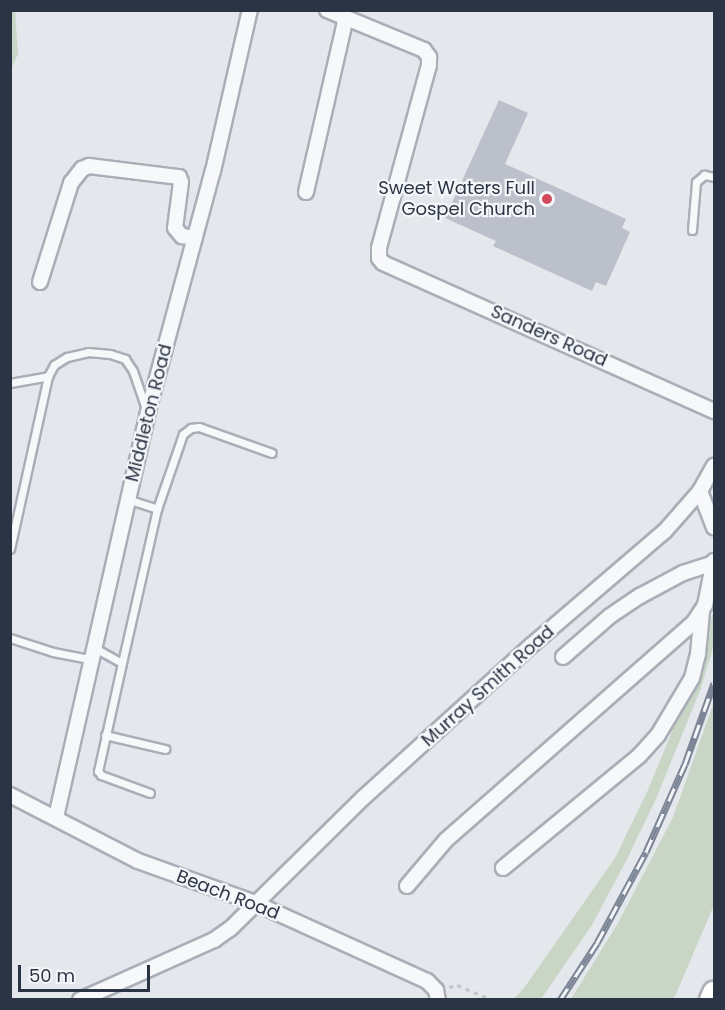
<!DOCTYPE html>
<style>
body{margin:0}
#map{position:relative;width:725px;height:1010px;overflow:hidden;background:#e4e7ec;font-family:Poppins,sans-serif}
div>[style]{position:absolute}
.green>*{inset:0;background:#c9d6c5}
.building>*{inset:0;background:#bbc0ca}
.path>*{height:3px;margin-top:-1.5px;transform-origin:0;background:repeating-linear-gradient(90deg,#c2c5cb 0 4.5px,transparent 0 9px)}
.roads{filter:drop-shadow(2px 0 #a9aeb7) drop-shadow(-2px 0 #a9aeb7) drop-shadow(0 2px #a9aeb7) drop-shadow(0 -2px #a9aeb7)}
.lane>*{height:7px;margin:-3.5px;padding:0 3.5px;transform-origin:3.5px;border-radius:3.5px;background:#f7f8fa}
.street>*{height:14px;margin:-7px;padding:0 7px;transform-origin:7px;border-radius:7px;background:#f7f8fa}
.primary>*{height:22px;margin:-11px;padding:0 11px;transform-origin:11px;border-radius:11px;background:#fff}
.rail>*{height:7px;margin-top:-3.5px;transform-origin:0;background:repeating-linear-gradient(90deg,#f4f6f9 0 14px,#7d8696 0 28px);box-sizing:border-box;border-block:2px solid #7d8696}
.dots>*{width:16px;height:16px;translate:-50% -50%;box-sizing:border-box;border:3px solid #f4f6f9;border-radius:50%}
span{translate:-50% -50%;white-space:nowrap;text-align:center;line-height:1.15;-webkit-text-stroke:4.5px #f4f6f9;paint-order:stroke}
.poi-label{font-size:18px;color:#2b3445}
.right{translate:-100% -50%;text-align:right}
.street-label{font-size:18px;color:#2b3445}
.frame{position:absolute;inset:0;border:12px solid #2b3445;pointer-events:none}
.scale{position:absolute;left:18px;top:965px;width:132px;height:27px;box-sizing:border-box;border:3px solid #2b3445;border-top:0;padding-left:8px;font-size:18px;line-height:21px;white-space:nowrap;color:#2b3445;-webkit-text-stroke:4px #f4f6f9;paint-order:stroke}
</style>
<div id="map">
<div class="green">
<div style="clip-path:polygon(11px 10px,15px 11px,18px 54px,11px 69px)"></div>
<div style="clip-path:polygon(714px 610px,714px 644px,701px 688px,656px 799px,627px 859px,592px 925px,541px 999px,513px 1000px,524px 988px,615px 858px,647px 792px,694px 679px)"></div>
<div style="clip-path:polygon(714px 702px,714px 905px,676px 994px,673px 999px,571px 999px,618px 923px,673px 817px)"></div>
</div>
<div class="building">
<div style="clip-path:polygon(499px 100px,528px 113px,505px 164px,626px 219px,622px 228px,630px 232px,606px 286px,596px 282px,592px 291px,493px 246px,496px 241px,445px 218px)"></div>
</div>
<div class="path">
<div style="left:449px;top:987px;width:8px;rotate:-14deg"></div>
<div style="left:457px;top:985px;width:39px;rotate:23deg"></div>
</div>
<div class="roads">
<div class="lane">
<div style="left:692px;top:230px;width:48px;rotate:-85.2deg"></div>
<div style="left:696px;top:182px;width:11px;rotate:-41deg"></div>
<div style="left:704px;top:175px;width:10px;rotate:11deg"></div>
<div style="left:10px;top:383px;width:39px;rotate:-10deg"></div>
<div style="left:127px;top:499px;width:32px;rotate:18deg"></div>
<div style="left:157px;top:509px;width:79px;rotate:-70.9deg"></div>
<div style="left:183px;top:434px;width:10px;rotate:-37deg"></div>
<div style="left:191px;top:428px;width:8px;rotate:-7deg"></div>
<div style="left:199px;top:427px;width:77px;rotate:19.6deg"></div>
<div style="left:10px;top:549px;width:177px;rotate:-77.6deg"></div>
<div style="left:48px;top:376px;width:13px;rotate:-61deg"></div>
<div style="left:54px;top:365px;width:15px;rotate:-32deg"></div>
<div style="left:67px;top:357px;width:22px;rotate:-13deg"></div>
<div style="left:88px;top:352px;width:22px;rotate:5deg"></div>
<div style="left:110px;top:354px;width:16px;rotate:18deg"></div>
<div style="left:125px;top:359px;width:14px;rotate:56deg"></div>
<div style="left:133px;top:371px;width:39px;rotate:71deg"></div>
<div style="left:10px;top:638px;width:45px;rotate:18deg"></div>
<div style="left:53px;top:652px;width:38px;rotate:11deg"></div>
<div style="left:93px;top:647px;width:33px;rotate:29deg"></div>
<div style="left:122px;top:663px;width:111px;rotate:102.5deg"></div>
<div style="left:98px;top:771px;width:5px;rotate:53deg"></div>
<div style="left:101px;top:775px;width:52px;rotate:20.2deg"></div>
<div style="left:122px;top:663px;width:158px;rotate:-77.2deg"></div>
<div style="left:105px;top:735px;width:62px;rotate:13.1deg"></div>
</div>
<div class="street">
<div style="left:327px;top:10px;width:105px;rotate:22.4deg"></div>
<div style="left:424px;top:50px;width:9px;rotate:54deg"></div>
<div style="left:429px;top:57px;width:8px;rotate:90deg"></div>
<div style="left:429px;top:65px;width:190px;rotate:105.3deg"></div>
<div style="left:379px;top:248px;width:10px;rotate:90deg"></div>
<div style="left:379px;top:258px;width:6px;rotate:51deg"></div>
<div style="left:383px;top:263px;width:363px;rotate:24.1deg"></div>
<div style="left:306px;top:192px;width:179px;rotate:-77.1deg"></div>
<div style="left:40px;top:282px;width:104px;rotate:-72.6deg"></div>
<div style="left:71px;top:183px;width:18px;rotate:-52deg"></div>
<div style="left:82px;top:169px;width:8px;rotate:-23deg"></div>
<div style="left:89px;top:166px;width:91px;rotate:7deg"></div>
<div style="left:179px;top:177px;width:5px;rotate:68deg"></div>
<div style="left:181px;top:182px;width:46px;rotate:97.4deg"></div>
<div style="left:175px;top:228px;width:11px;rotate:49deg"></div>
<div style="left:182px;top:236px;width:13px;rotate:9deg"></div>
<div style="left:700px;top:491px;width:39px;rotate:69deg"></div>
<div style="left:563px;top:657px;width:62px;rotate:-41.1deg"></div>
<div style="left:610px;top:616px;width:36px;rotate:-34deg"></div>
<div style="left:640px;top:596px;width:49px;rotate:-28.1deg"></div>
<div style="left:683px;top:573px;width:33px;rotate:-18deg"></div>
<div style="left:10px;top:795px;width:144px;rotate:27.3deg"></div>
<div style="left:138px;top:861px;width:124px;rotate:19.7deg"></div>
<div style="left:255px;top:903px;width:189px;rotate:24.4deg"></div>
<div style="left:427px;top:981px;width:13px;rotate:45deg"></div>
<div style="left:436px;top:990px;width:10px;rotate:79deg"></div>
<div style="left:56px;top:817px;width:428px;rotate:-77.2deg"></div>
<div style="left:151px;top:400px;width:237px;rotate:-74.9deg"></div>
<div style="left:213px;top:171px;width:165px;rotate:-77.1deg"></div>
<div style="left:503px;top:868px;width:176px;rotate:-39.5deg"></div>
<div style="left:639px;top:756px;width:28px;rotate:-48deg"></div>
<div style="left:658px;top:735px;width:66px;rotate:-59.2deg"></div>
<div style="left:692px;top:678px;width:25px;rotate:-76deg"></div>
<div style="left:698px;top:654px;width:42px;rotate:-84.6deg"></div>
<div style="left:407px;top:886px;width:60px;rotate:-49.7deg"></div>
<div style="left:446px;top:840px;width:330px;rotate:-41.3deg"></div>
<div style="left:694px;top:622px;width:20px;rotate:-57deg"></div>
<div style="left:705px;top:605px;width:45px;rotate:-78.4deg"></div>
<div style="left:80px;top:1000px;width:147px;rotate:-24.1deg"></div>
<div style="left:214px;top:940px;width:19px;rotate:-35deg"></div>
<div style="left:230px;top:929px;width:187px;rotate:-44.6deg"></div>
<div style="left:363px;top:798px;width:229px;rotate:-42.2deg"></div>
<div style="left:533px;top:644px;width:174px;rotate:-40.6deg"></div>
<div style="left:665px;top:531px;width:53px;rotate:-48.8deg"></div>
<div style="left:700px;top:491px;width:29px;rotate:-61deg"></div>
</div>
<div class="primary">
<div style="left:711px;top:1000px;width:8px;rotate:-67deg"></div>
</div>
</div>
<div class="rail">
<div style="left:560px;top:1000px;width:68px;rotate:-57deg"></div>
<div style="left:597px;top:943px;width:103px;rotate:-61.7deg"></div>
<div style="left:646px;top:852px;width:96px;rotate:-66.1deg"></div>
<div style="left:685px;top:764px;width:86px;rotate:-70.3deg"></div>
</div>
<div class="dots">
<div style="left:547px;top:199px;background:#d1495b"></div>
</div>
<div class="poi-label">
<span class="right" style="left:535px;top:199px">Sweet Waters Full<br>Gospel Church</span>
</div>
<div class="street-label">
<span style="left:549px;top:336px;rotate:24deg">Sanders Road</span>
<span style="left:149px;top:413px;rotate:-76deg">Middleton Road</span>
<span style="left:488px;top:686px;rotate:-42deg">Murray Smith Road</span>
<span style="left:228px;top:895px;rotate:21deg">Beach Road</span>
</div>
<div class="frame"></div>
<div class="scale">50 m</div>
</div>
